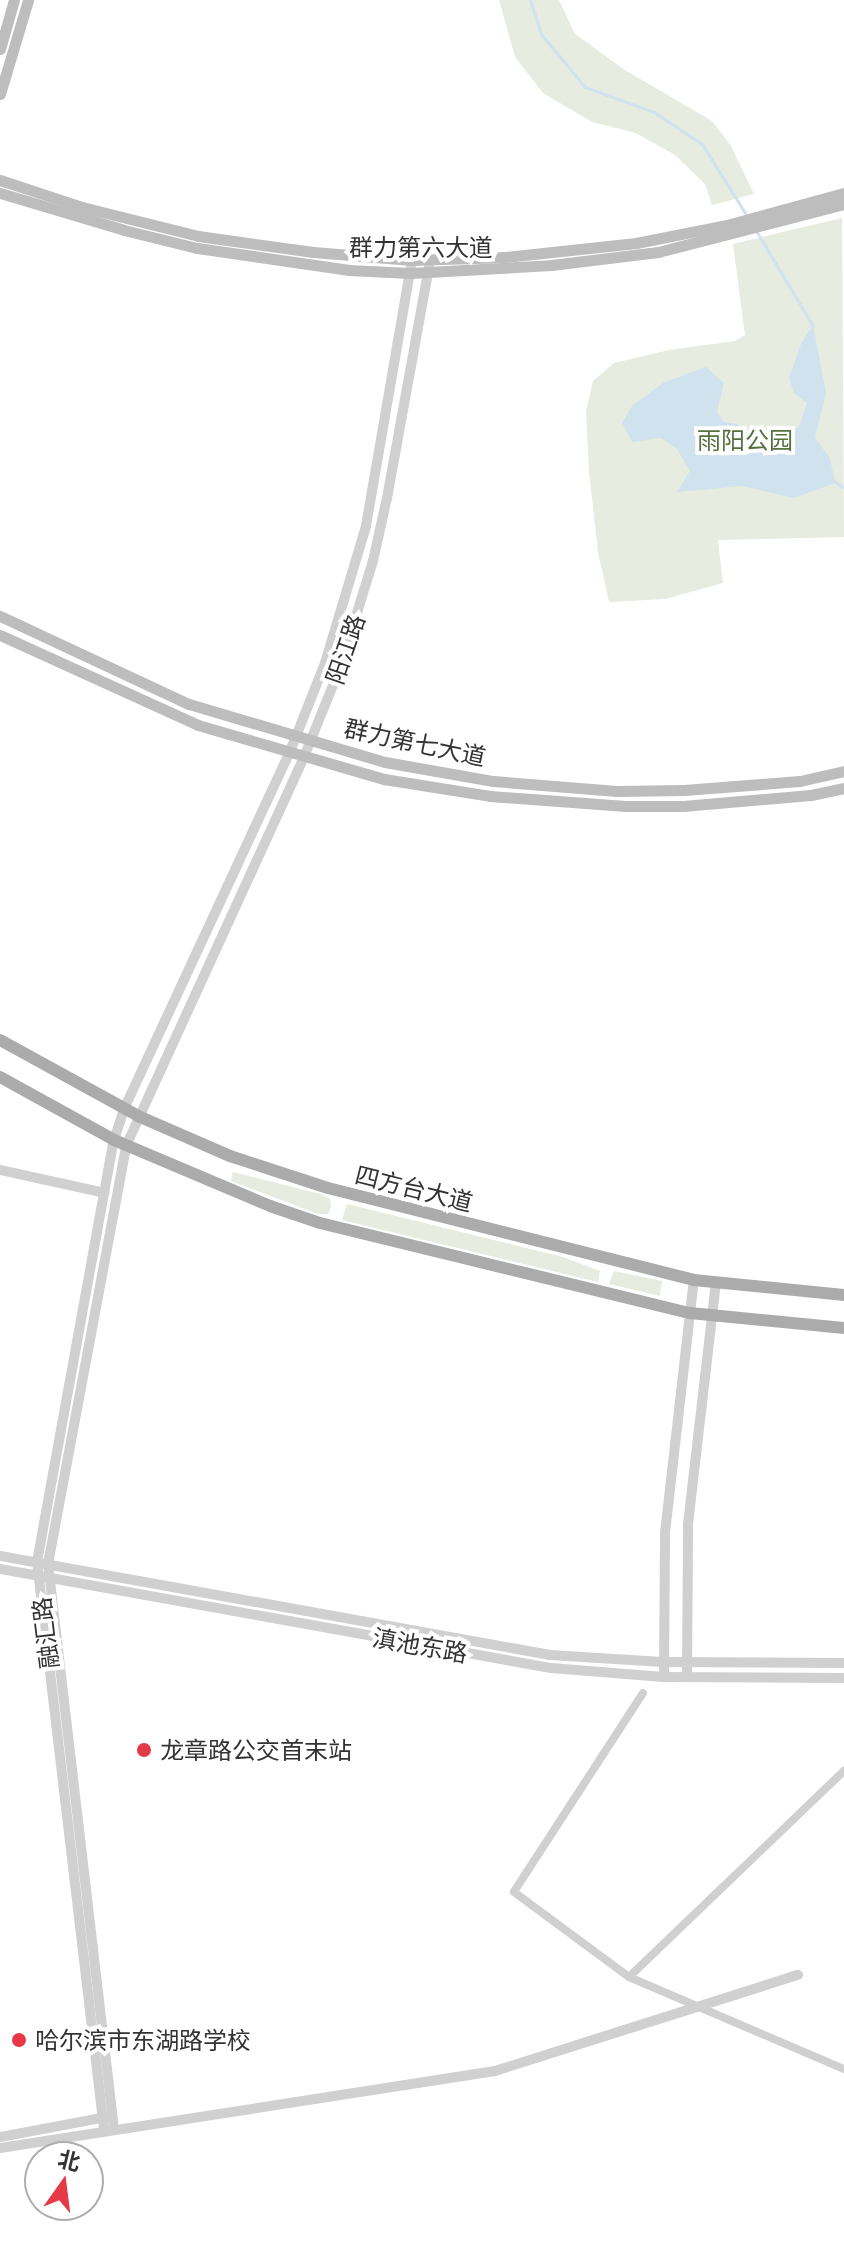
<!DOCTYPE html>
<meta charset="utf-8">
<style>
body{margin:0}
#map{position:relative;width:844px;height:2245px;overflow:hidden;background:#fff;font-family:"Noto Sans","Noto Sans SC",sans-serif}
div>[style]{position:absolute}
.green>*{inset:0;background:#e6ecdf}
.water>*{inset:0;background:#cfe2ee}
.stream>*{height:3px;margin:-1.5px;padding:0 1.5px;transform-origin:1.5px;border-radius:1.5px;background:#cfe2ee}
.minor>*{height:8px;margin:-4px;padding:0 4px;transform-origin:4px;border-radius:4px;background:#d0d0d0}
.tertiary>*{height:10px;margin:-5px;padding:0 5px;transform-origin:5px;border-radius:5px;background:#d0d0d0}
.secondary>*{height:11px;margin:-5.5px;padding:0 5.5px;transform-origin:5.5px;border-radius:5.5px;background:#bdbdbd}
.primary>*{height:12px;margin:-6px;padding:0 6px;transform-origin:6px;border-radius:6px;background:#ababab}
.dots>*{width:22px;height:22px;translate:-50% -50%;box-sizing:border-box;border:4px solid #fff;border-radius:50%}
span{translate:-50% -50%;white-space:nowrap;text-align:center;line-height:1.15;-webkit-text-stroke:8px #fff;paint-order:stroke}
.street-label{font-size:24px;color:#333}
.park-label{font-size:24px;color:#56703f}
.poi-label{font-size:24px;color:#333}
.left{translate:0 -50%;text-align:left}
.north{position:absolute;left:24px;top:2141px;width:80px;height:80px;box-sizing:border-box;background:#fff;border:2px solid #adadad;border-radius:50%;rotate:14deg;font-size:22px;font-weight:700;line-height:32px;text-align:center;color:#333}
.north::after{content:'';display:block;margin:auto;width:28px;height:36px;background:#e63946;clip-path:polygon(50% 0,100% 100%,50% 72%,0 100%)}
</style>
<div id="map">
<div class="green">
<div style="clip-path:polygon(499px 0,559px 0,575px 34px,625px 70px,712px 121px,731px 146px,754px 194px,712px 205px,705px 184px,675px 155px,636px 133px,592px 122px,543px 93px,515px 57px)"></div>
<div style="clip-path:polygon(842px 218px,844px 537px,718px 540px,723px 583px,665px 599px,609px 602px,598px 552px,589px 472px,586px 411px,593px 381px,614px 363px,669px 350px,735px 341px,745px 335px,733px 244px)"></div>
<div style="clip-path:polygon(233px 1172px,321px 1194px,330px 1199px,331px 1207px,328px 1214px,318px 1214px,231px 1181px)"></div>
<div style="clip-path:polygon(347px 1204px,563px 1257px,600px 1271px,598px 1282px,342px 1220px)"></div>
<div style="clip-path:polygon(614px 1271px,662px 1281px,660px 1296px,609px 1284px)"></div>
</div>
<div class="water">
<div style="clip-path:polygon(813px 325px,826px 393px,815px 438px,830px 458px,835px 483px,794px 498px,742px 486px,677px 492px,690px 471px,677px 449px,661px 438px,632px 442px,622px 423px,632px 406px,663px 383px,706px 367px,724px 383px,717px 412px,724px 422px,737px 424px,753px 437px,770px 439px,799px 427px,807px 403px,794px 393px,789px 378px,801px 344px)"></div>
</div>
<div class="stream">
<div style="left:530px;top:0;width:36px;rotate:72deg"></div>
<div style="left:541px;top:34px;width:69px;rotate:50.3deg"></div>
<div style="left:585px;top:87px;width:73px;rotate:19.9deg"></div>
<div style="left:654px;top:112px;width:58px;rotate:33.7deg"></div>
<div style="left:702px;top:144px;width:85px;rotate:58deg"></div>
<div style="left:755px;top:229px;width:113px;rotate:59.1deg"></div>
<div style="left:834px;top:481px;width:12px;rotate:35deg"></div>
</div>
<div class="minor">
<div style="left:643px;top:1693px;width:237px;rotate:123deg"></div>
<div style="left:514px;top:1892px;width:143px;rotate:36.5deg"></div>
<div style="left:629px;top:1977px;width:234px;rotate:23.2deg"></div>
<div style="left:629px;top:1977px;width:298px;rotate:-43.8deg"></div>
</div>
<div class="tertiary">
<div style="left:0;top:1170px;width:107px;rotate:12.4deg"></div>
<div style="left:0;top:1556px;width:559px;rotate:10.2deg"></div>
<div style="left:550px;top:1655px;width:113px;rotate:3.5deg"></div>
<div style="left:663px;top:1662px;width:181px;rotate:0.3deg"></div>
<div style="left:0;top:1569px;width:560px;rotate:10.19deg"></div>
<div style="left:551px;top:1668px;width:113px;rotate:4.6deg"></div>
<div style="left:664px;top:1677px;width:180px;rotate:0.3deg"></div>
<div style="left:664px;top:1677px;width:144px;rotate:-89.6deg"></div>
<div style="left:665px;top:1533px;width:255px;rotate:-83.5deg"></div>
<div style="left:687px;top:1677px;width:153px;rotate:-89.6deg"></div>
<div style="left:688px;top:1524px;width:243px;rotate:-83.4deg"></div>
<div style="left:104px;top:2129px;width:571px;rotate:-96.74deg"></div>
<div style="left:37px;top:1562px;width:429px;rotate:-79.7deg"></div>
<div style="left:114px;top:1140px;width:33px;rotate:-72deg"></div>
<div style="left:124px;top:1109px;width:391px;rotate:-65.1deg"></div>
<div style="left:289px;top:754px;width:98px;rotate:-68.4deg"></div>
<div style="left:325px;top:663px;width:143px;rotate:-73.3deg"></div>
<div style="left:366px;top:526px;width:264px;rotate:-80.2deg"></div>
<div style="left:114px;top:2129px;width:569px;rotate:-96.66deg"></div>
<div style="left:48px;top:1564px;width:425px;rotate:-79.4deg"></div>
<div style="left:126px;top:1146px;width:428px;rotate:-65.4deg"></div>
<div style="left:304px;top:757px;width:96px;rotate:-68deg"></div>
<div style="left:340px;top:668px;width:112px;rotate:-72.9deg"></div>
<div style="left:373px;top:561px;width:65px;rotate:-77.5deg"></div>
<div style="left:387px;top:498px;width:236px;rotate:-79.7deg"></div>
<div style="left:0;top:2137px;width:109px;rotate:-10.6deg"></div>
<div style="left:0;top:2148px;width:501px;rotate:-8.84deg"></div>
<div style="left:495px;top:2071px;width:318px;rotate:-17.6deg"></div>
</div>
<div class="secondary">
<div style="left:0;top:49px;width:51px;rotate:-74.1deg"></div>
<div style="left:0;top:94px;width:98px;rotate:-73.4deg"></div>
<div style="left:0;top:180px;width:86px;rotate:18.2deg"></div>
<div style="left:82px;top:207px;width:120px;rotate:14deg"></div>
<div style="left:198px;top:236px;width:116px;rotate:7.9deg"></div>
<div style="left:313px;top:252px;width:99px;rotate:4.6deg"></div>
<div style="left:412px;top:260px;width:94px;rotate:-1.8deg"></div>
<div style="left:506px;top:257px;width:131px;rotate:-6.1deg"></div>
<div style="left:636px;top:243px;width:93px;rotate:-11.2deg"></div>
<div style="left:727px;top:225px;width:121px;rotate:-15.3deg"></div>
<div style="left:0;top:193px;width:129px;rotate:16.6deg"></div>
<div style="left:124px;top:230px;width:75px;rotate:13.9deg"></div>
<div style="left:197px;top:248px;width:154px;rotate:8.2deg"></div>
<div style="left:349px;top:270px;width:61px;rotate:2.8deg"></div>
<div style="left:410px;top:273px;width:141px;rotate:-3.2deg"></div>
<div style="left:551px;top:265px;width:108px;rotate:-6.9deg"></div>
<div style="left:658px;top:252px;width:192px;rotate:-14.5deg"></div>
<div style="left:0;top:616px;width:208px;rotate:25deg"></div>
<div style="left:189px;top:704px;width:204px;rotate:16.5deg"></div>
<div style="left:385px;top:762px;width:110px;rotate:10deg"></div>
<div style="left:493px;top:781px;width:124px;rotate:4.6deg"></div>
<div style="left:617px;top:791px;width:67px;rotate:-0.9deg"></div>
<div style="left:684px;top:790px;width:116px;rotate:-4.4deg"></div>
<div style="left:800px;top:781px;width:45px;rotate:-12.8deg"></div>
<div style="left:0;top:635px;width:217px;rotate:24.4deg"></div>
<div style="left:198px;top:725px;width:194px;rotate:16.2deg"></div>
<div style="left:384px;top:779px;width:107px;rotate:9.1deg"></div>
<div style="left:490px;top:796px;width:136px;rotate:4.2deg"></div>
<div style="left:626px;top:806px;width:57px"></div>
<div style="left:683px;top:806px;width:128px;rotate:-4.9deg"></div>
<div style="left:811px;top:795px;width:34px;rotate:-12deg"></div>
</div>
<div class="primary">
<div style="left:0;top:1040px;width:158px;rotate:28.8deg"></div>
<div style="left:138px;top:1116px;width:100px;rotate:23.5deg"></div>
<div style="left:230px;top:1156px;width:103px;rotate:18.1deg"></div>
<div style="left:328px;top:1188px;width:377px;rotate:14.1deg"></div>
<div style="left:694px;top:1280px;width:151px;rotate:5.7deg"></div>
<div style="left:0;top:1077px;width:130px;rotate:28.9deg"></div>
<div style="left:114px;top:1140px;width:169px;rotate:22.9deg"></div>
<div style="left:270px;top:1206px;width:53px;rotate:18.8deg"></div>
<div style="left:320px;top:1223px;width:381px;rotate:13.7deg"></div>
<div style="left:690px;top:1313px;width:155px;rotate:5.6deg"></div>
</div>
<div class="dots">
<div style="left:144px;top:1750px;background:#e63946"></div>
<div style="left:19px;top:2040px;background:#e63946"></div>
</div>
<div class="street-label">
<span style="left:421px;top:247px">群力第六大道</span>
<span style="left:345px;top:649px;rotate:-71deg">阳江路</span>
<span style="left:415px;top:742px;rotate:12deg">群力第七大道</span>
<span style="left:414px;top:1188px;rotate:14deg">四方台大道</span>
<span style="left:45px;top:1633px;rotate:-97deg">融汇路</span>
<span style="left:420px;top:1645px;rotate:10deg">滇池东路</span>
</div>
<div class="park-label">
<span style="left:745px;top:440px">雨阳公园</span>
</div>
<div class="poi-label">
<span class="left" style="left:160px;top:1750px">龙章路公交首末站</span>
<span class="left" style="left:35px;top:2040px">哈尔滨市东湖路学校</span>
</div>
<div class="north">北</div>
</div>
